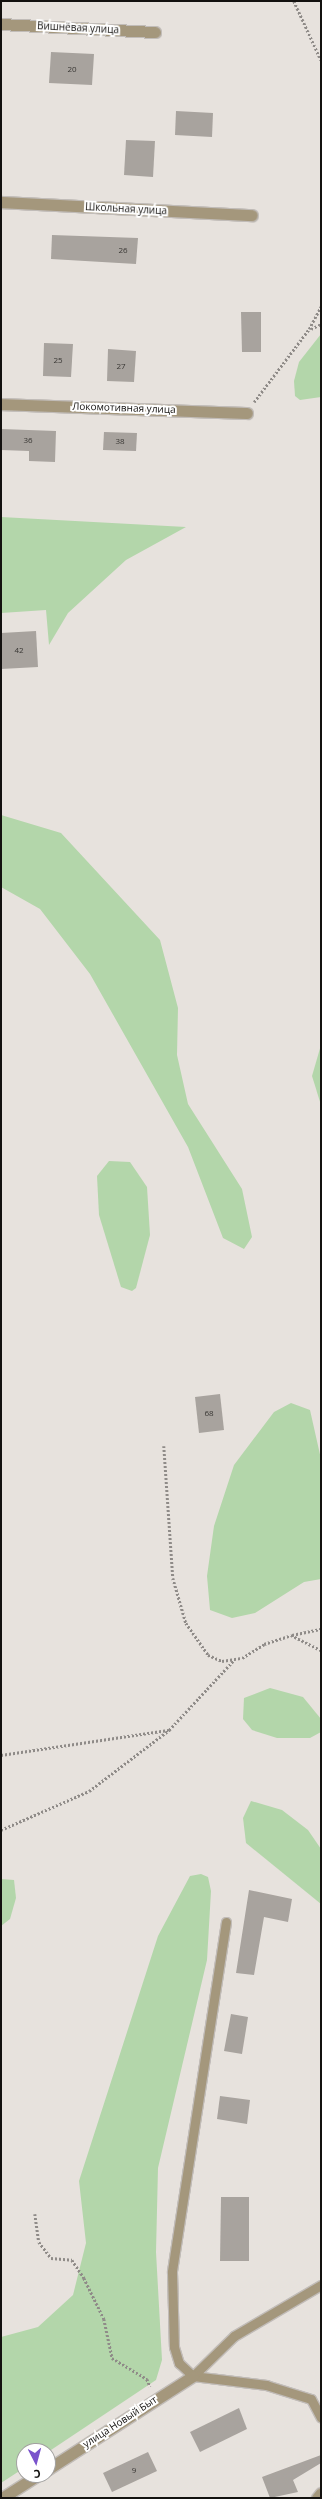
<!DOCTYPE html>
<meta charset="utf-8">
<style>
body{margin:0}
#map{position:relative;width:322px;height:2499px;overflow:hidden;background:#e7e2dd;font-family:"Open Sans",sans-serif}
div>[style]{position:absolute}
.green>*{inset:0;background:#b3d6aa}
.building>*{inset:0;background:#a8a39e}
.path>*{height:2.5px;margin-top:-1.25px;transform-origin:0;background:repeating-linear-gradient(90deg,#8f8b88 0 2px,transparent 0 4px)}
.roads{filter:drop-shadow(1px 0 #c1bcb8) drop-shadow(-1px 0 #c1bcb8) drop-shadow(0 1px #c1bcb8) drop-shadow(0 -1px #c1bcb8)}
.service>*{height:9px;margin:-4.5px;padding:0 4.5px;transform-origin:4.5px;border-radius:4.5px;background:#a4977c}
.minor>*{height:11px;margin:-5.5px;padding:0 5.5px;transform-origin:5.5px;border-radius:5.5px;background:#a4977c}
span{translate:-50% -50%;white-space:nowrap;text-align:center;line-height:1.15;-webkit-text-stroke:4px #fff;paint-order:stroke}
.number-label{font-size:8px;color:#383633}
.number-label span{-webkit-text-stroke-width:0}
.street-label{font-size:10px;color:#13110f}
.frame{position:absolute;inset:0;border:2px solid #13110f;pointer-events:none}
.north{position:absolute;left:16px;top:2443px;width:40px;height:40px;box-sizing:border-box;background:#fff;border:1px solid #a1a09f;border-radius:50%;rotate:174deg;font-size:11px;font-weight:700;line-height:16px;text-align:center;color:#13110f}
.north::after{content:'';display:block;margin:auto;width:14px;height:18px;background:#7a53cc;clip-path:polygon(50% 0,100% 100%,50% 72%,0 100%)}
</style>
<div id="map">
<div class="green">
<div style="clip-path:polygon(321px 334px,321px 397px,300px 400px,295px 396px,294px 381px,299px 362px)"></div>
<div style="clip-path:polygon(1px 517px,186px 527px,126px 560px,68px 613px,49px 645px,46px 610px,1px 613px)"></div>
<div style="clip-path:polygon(1px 815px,61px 833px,160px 940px,178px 1008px,177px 1055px,188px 1104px,242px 1189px,252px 1237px,244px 1249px,223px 1238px,188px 1147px,90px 974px,40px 909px,1px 887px)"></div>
<div style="clip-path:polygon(321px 1045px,321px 1105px,312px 1076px)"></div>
<div style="clip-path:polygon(109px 1161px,130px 1162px,147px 1187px,150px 1235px,136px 1288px,132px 1291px,121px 1287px,99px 1215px,97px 1176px)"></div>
<div style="clip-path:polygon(291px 1403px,310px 1410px,321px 1459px,321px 1579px,304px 1582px,255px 1613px,232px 1618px,210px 1610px,207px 1576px,214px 1526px,234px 1465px,274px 1412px)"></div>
<div style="clip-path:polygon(270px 1688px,303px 1697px,321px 1719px,321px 1732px,310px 1738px,277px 1738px,252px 1730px,243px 1719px,244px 1698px)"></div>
<div style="clip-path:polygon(251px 1801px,282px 1810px,308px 1830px,321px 1849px,321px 1904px,246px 1843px,243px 1818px)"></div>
<div style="clip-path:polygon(201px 1874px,208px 1877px,211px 1891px,207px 1960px,158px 2168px,156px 2252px,162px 2360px,156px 2380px,48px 2452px,24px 2451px,24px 2468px,1px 2483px,1px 2337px,38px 2327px,73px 2295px,86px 2243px,79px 2181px,158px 1936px,190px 1876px)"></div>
<div style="clip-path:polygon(1px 1879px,14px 1880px,16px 1898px,10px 1919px,1px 1926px)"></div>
</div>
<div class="building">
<div style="clip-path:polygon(51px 52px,94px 54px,92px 85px,49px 83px)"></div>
<div style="clip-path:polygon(176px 111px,213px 113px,212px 137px,175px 135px)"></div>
<div style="clip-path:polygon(126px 140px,155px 141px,153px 177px,124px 175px)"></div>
<div style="clip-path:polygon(52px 235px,138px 238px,136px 264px,51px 259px)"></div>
<div style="clip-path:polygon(241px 312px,261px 312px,261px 352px,242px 352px)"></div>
<div style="clip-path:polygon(44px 343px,73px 344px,71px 377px,43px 376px)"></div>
<div style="clip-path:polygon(108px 349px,136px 351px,134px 382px,107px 381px)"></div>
<div style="clip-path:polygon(1px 429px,56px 431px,55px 462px,29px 461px,29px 451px,1px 450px)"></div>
<div style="clip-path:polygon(104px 432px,137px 433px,136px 451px,103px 450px)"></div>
<div style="clip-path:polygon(36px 631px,38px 667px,1px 669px,1px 633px)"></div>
<div style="clip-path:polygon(220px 1394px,224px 1430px,199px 1433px,195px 1397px)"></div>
<div style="clip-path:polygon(249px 1890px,292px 1899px,288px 1922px,264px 1917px,254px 1975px,236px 1973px)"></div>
<div style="clip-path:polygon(231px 2014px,248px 2017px,242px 2054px,224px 2051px)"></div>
<div style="clip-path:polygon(220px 2096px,250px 2100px,247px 2124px,217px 2119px)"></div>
<div style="clip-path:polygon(221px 2197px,249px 2197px,249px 2261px,220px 2261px)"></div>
<div style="clip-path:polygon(239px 2408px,247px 2429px,200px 2452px,190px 2432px)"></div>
<div style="clip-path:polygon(148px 2452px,157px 2471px,112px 2492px,103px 2473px)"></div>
<div style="clip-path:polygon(321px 2455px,321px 2463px,293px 2480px,298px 2492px,270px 2498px,262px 2477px)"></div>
</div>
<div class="path">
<div style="left:294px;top:1px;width:65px;rotate:65.4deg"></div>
<div style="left:311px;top:329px;width:11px;rotate:-27deg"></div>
<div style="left:254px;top:402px;width:91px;rotate:-53deg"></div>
<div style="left:309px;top:329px;width:26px;rotate:-62deg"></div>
<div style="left:164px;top:1446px;width:132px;rotate:86.1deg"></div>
<div style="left:173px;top:1578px;width:47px;rotate:73.9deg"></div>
<div style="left:186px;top:1623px;width:39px;rotate:55deg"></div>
<div style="left:208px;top:1655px;width:15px;rotate:23deg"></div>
<div style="left:222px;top:1661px;width:20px;rotate:-9deg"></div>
<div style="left:242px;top:1658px;width:26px;rotate:-32deg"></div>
<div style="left:264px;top:1644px;width:28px;rotate:-18deg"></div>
<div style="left:291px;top:1635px;width:34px;rotate:27deg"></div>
<div style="left:292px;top:1635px;width:30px;rotate:-12deg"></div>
<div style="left:1px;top:1755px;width:169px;rotate:-8.5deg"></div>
<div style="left:1px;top:1830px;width:96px;rotate:-23.9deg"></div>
<div style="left:89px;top:1791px;width:101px;rotate:-37.3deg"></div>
<div style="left:169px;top:1730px;width:96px;rotate:-47.1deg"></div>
<div style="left:35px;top:2214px;width:28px;rotate:82deg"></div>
<div style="left:39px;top:2242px;width:20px;rotate:53deg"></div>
<div style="left:51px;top:2258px;width:21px;rotate:5deg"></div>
<div style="left:72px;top:2260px;width:22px;rotate:56deg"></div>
<div style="left:84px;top:2278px;width:46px;rotate:64deg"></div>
<div style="left:104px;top:2319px;width:40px;rotate:78deg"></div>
<div style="left:112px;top:2358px;width:41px;rotate:31deg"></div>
<div style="left:147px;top:2379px;width:8px;rotate:67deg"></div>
</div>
<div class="roads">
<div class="service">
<div style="left:226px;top:1922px;width:354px;rotate:98.8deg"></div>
<div style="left:172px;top:2272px;width:75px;rotate:88.5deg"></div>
<div style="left:174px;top:2347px;width:17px;rotate:73deg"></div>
<div style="left:179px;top:2363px;width:19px;rotate:43deg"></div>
<div style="left:193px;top:2376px;width:74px;rotate:7deg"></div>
<div style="left:266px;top:2385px;width:47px;rotate:17.3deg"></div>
<div style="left:311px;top:2399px;width:21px;rotate:62deg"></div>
<div style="left:193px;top:2376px;width:57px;rotate:-44.3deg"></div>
<div style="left:234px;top:2336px;width:101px;rotate:-30.4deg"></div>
</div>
<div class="minor">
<div style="left:1px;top:24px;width:154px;rotate:3deg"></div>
<div style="left:1px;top:202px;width:251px;rotate:3deg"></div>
<div style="left:1px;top:404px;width:246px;rotate:2.1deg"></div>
<div style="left:48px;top:2469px;width:172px;rotate:-32.7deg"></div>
<div style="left:2px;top:2498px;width:43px;rotate:-32.6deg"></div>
<div style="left:317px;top:2498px;width:6px;rotate:-51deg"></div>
</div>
</div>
<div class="number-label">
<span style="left:72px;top:69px">20</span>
<span style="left:123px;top:250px">26</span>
<span style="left:58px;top:360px">25</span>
<span style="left:121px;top:366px">27</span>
<span style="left:28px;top:440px">36</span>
<span style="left:120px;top:441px">38</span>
<span style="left:19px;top:650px">42</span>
<span style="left:209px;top:1413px">68</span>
<span style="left:134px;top:2470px">9</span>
</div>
<div class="street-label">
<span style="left:78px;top:28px;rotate:3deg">Вишнёвая улица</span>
<span style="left:126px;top:209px;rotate:3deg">Школьная улица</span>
<span style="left:124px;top:408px;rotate:2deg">Локомотивная улица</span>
<span style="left:120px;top:2422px;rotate:-33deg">улица Новый Быт</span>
</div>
<div class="frame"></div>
<div class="north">С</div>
</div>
